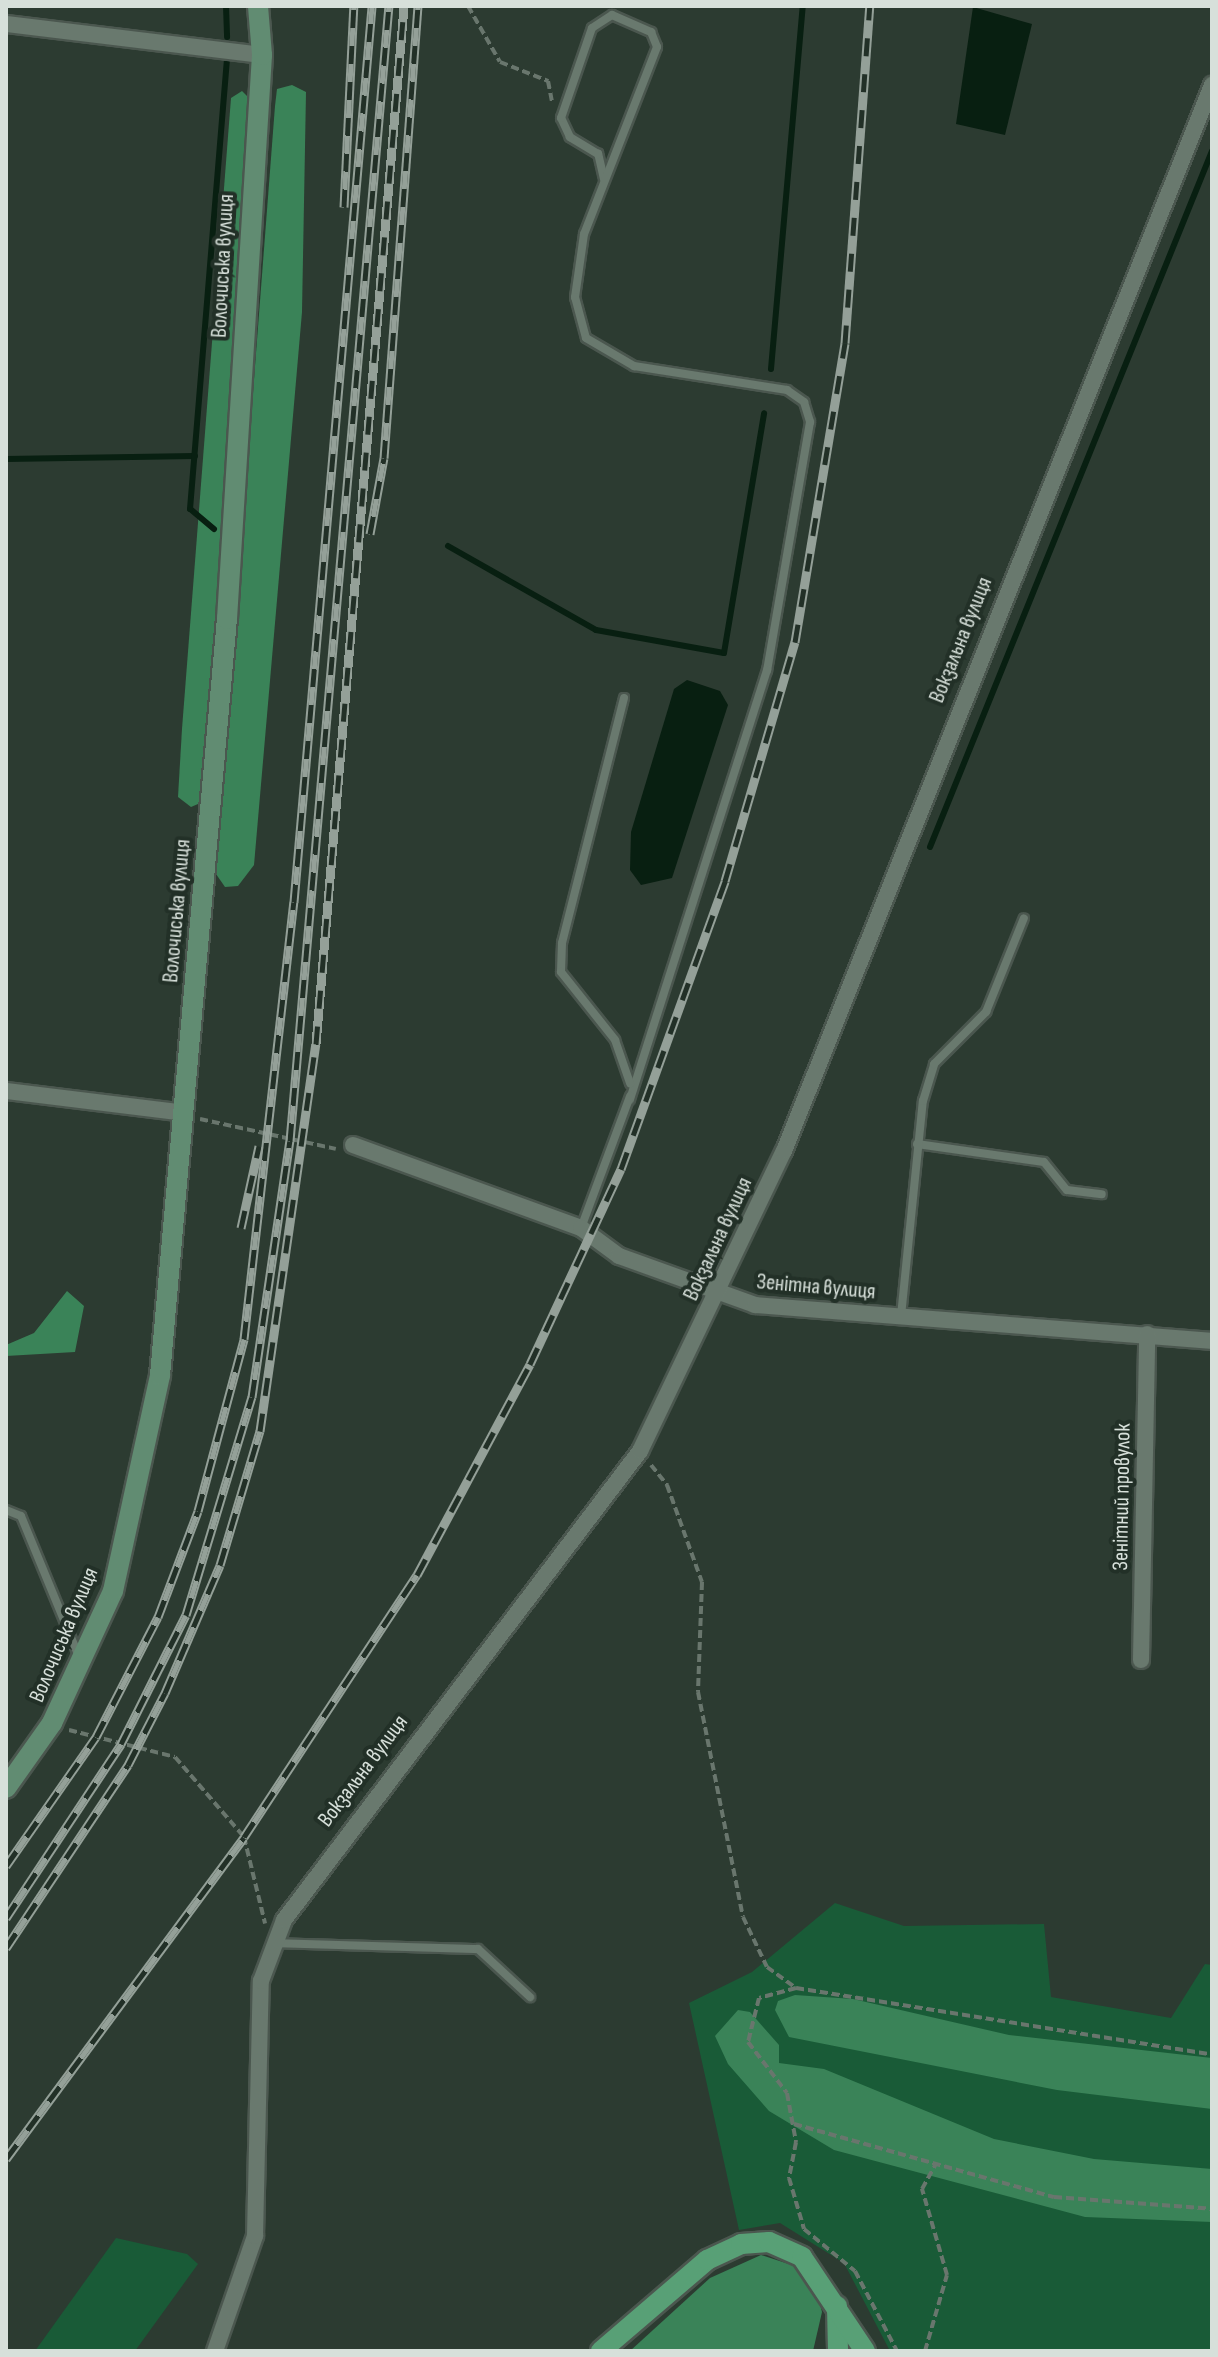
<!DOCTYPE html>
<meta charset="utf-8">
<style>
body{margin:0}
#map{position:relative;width:1218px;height:2357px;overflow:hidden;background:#2c3b31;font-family:"Sofia Sans Condensed",sans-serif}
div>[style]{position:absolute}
.green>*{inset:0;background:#195b37}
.forest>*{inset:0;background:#3a8358}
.water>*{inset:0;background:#081f11}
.stream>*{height:6px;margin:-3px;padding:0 3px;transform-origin:3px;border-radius:3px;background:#081f11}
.path>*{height:4px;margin-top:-2px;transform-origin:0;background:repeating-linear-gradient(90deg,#69766d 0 8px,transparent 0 12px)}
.roads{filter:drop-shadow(2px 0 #4b574f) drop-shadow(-2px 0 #4b574f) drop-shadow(0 2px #4b574f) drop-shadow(0 -2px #4b574f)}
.service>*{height:8px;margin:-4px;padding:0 4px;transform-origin:4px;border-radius:4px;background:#69796e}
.minor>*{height:16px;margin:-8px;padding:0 8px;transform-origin:8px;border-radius:8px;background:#69796e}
.secondary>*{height:20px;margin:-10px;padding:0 10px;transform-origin:10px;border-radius:10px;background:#618c72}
.primary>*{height:20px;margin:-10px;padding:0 10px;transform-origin:10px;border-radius:10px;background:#58a076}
.rail>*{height:9px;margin-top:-4.5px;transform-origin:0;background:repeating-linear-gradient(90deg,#223027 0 18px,#94a098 0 36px);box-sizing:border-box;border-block:2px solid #94a098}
span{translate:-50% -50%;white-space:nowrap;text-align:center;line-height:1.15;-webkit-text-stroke:8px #223027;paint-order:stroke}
.street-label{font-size:22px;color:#d7e0da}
.frame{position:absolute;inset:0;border:8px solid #d7e0da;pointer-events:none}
</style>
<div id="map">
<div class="green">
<div style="clip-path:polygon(835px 1903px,904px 1926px,1044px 1924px,1051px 1997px,1171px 2018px,1205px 1964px,1212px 1965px,1212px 2351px,890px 2351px,844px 2263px,780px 2223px,739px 2230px,689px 2003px,752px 1972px)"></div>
<div style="clip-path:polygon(116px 2238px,187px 2254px,198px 2264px,135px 2351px,35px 2351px)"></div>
</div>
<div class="forest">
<div style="clip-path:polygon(292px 85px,306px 92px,302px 312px,254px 865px,238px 886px,225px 887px,216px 874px,275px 106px,277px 89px)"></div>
<div style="clip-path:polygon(242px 91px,248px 97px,205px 801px,191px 807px,178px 797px,182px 729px,231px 98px)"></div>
<div style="clip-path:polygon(67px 1291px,84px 1306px,75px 1352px,6px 1356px,6px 1345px,34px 1333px)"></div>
<div style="clip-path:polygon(795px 1995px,853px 1999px,1009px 2035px,1212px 2058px,1212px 2109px,1057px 2090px,789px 2037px,775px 2010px,778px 2001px)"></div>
<div style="clip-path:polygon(738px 2010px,750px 2012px,779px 2045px,779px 2063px,824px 2069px,994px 2139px,1094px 2159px,1212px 2169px,1212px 2222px,1085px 2217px,834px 2150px,769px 2111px,728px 2064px,715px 2036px)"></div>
<div style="clip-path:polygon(761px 2255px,801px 2268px,817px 2292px,822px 2312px,813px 2351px,630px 2351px,710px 2278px)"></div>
</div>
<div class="water">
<div style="clip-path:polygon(973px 7px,1032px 24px,1005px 135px,956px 124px)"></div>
<div style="clip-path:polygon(687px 680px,720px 691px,728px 705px,672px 878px,641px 885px,630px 870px,631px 832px,674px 689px)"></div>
</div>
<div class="stream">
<div style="left:226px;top:6px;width:31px;rotate:88deg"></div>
<div style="left:771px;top:369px;width:364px;rotate:-85deg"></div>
<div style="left:6px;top:459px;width:189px;rotate:-0.9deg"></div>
<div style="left:214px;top:529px;width:31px;rotate:-140deg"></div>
<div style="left:190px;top:509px;width:451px;rotate:-85.3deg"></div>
<div style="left:448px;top:546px;width:170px;rotate:29.6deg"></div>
<div style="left:596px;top:630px;width:130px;rotate:10.2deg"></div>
<div style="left:724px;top:653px;width:243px;rotate:-80.5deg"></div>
<div style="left:930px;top:847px;width:751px;rotate:-67.94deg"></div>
</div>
<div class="path">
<div style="left:468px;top:6px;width:64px;rotate:60.3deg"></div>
<div style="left:500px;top:62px;width:52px;rotate:21.6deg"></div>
<div style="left:548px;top:81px;width:21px;rotate:79deg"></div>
<div style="left:200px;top:1119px;width:139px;rotate:12.4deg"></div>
<div style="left:651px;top:1465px;width:26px;rotate:51deg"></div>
<div style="left:667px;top:1485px;width:103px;rotate:70.2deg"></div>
<div style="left:702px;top:1582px;width:110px;rotate:92.1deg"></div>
<div style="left:698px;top:1692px;width:229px;rotate:78.7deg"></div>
<div style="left:743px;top:1917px;width:55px;rotate:64.4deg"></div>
<div style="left:767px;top:1967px;width:36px;rotate:36deg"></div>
<div style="left:796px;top:1988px;width:421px;rotate:9.1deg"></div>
<div style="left:69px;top:1730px;width:109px;rotate:14.3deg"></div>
<div style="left:175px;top:1757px;width:106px;rotate:49.2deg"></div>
<div style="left:244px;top:1837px;width:89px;rotate:76.3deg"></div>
<div style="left:796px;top:1988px;width:38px;rotate:165deg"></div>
<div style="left:759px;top:1998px;width:45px;rotate:104deg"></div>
<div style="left:748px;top:2042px;width:64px;rotate:52.6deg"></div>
<div style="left:787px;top:2093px;width:50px;rotate:79.6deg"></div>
<div style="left:796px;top:2142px;width:37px;rotate:101deg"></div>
<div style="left:789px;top:2178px;width:53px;rotate:73.6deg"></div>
<div style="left:804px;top:2229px;width:66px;rotate:39.5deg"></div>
<div style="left:855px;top:2271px;width:90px;rotate:62.3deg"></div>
<div style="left:794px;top:2124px;width:270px;rotate:15.7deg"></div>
<div style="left:1054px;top:2197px;width:158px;rotate:4.3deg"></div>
<div style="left:925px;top:2351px;width:79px;rotate:-73.9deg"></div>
<div style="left:947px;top:2275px;width:90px;rotate:-106.2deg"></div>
<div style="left:922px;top:2189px;width:29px;rotate:-61deg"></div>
</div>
<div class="roads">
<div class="service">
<div style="left:604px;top:179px;width:26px;rotate:-103deg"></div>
<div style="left:598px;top:154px;width:33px;rotate:-149deg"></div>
<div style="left:570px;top:137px;width:21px;rotate:-115deg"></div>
<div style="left:561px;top:118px;width:95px;rotate:-71deg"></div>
<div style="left:592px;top:28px;width:24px;rotate:-33deg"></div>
<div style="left:612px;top:15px;width:43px;rotate:23.6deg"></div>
<div style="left:651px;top:32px;width:16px;rotate:68deg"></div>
<div style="left:657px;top:47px;width:201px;rotate:111.3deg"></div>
<div style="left:584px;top:234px;width:64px;rotate:98.1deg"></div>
<div style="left:575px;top:297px;width:42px;rotate:75deg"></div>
<div style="left:586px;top:338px;width:56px;rotate:30.3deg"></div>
<div style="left:634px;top:366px;width:155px;rotate:8.9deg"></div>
<div style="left:787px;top:390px;width:21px;rotate:35deg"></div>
<div style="left:804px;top:402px;width:21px;rotate:73deg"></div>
<div style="left:810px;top:422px;width:252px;rotate:99.8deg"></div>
<div style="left:767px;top:670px;width:451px;rotate:107.7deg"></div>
<div style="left:624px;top:698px;width:253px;rotate:104.2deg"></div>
<div style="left:562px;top:943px;width:29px;rotate:92deg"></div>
<div style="left:561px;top:972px;width:87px;rotate:51.5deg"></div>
<div style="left:615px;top:1040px;width:46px;rotate:70.8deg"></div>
<div style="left:917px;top:1144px;width:128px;rotate:8.1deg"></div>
<div style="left:1044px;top:1162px;width:36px;rotate:51deg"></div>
<div style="left:1067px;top:1190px;width:35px;rotate:7deg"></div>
<div style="left:581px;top:1228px;width:141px;rotate:-69.6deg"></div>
<div style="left:901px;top:1316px;width:216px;rotate:-84.2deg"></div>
<div style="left:923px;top:1101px;width:39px;rotate:-73deg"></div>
<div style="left:934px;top:1064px;width:74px;rotate:-45deg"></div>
<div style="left:986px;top:1012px;width:101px;rotate:-68deg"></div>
<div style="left:6px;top:1510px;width:16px;rotate:22deg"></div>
<div style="left:21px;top:1516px;width:152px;rotate:67.6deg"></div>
<div style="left:275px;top:1943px;width:203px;rotate:1.7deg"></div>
<div style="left:478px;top:1949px;width:71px;rotate:42.7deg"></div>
</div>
<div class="minor">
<div style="left:6px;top:24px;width:258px;rotate:6.9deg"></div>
<div style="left:6px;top:1091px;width:179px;rotate:7deg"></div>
<div style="left:353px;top:1145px;width:243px;rotate:20deg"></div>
<div style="left:581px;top:1228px;width:47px;rotate:36.4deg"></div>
<div style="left:619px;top:1256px;width:145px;rotate:19.8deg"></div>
<div style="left:755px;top:1305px;width:458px;rotate:4.5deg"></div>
<div style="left:1141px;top:1660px;width:326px;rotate:-88.9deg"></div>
<div style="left:215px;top:2351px;width:122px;rotate:-70.8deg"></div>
<div style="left:255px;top:2236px;width:255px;rotate:-88.7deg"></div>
<div style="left:261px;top:1981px;width:65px;rotate:-69.3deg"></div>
<div style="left:284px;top:1920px;width:589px;rotate:-52.8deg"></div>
<div style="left:640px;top:1451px;width:333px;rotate:-64.4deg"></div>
<div style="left:784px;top:1151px;width:1149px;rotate:-68.12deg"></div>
</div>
<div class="secondary">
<div style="left:6px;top:1788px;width:80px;rotate:-54.7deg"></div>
<div style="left:52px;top:1723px;width:145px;rotate:-65.2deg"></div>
<div style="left:113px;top:1591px;width:221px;rotate:-77.7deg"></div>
<div style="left:160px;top:1375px;width:759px;rotate:-84.94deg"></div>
<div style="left:227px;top:619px;width:565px;rotate:-86.45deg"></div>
<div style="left:262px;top:55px;width:49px;rotate:-94.7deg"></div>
</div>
<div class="primary">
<div style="left:837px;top:2306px;width:45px;rotate:88.7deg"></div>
<div style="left:601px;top:2351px;width:140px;rotate:-40.6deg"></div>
<div style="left:707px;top:2260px;width:38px;rotate:-25deg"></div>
<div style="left:741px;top:2244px;width:28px;rotate:-4deg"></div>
<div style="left:769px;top:2242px;width:36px;rotate:24deg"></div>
<div style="left:802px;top:2257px;width:113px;rotate:56.2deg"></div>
</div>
</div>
<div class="rail">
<div style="left:344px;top:207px;width:201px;rotate:-87.2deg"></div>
<div style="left:370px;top:534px;width:77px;rotate:-79.6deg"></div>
<div style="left:384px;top:458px;width:453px;rotate:-85.7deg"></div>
<div style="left:241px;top:1228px;width:84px;rotate:-77.6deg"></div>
<div style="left:6px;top:1866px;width:157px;rotate:-55.1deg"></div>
<div style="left:96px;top:1737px;width:135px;rotate:-62.7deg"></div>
<div style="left:158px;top:1617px;width:113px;rotate:-69.3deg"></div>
<div style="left:198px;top:1511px;width:178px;rotate:-75deg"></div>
<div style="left:244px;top:1339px;width:440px;rotate:-83.5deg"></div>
<div style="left:294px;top:902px;width:899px;rotate:-85.02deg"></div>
<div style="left:6px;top:1918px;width:209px;rotate:-56.5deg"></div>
<div style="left:121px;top:1744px;width:144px;rotate:-63.3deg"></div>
<div style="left:186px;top:1615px;width:228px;rotate:-73.2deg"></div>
<div style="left:252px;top:1397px;width:259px;rotate:-81.6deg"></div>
<div style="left:290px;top:1141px;width:1139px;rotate:-85.02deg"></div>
<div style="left:6px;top:1948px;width:220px;rotate:-56.3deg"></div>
<div style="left:128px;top:1765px;width:81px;rotate:-62.8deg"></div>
<div style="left:165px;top:1693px;width:139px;rotate:-66.7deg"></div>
<div style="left:220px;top:1565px;width:140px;rotate:-73.4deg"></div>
<div style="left:260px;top:1431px;width:391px;rotate:-81.8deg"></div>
<div style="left:316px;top:1044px;width:1042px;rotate:-85.15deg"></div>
<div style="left:6px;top:2159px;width:400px;rotate:-53.5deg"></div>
<div style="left:244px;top:1837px;width:314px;rotate:-56.6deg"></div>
<div style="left:417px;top:1575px;width:239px;rotate:-61.8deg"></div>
<div style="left:530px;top:1364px;width:215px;rotate:-65deg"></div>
<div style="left:621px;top:1169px;width:306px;rotate:-70.1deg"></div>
<div style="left:725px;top:881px;width:249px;rotate:-73.7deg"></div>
<div style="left:795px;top:642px;width:303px;rotate:-80.5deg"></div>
<div style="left:845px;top:343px;width:338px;rotate:-85.8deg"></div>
</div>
<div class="street-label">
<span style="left:223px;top:266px;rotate:-87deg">Волочиська вулиця</span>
<span style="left:961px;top:640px;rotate:-68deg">Вокзальна вулиця</span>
<span style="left:177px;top:911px;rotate:-85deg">Волочиська вулиця</span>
<span style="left:718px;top:1239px;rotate:-65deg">Вокзальна вулиця</span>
<span style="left:816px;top:1287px;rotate:5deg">Зенітна вулиця</span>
<span style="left:1122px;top:1497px;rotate:-89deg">Зенітний провулок</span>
<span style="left:64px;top:1635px;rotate:-67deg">Волочиська вулиця</span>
<span style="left:363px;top:1771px;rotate:-53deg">Вокзальна вулиця</span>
</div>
<div class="frame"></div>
</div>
